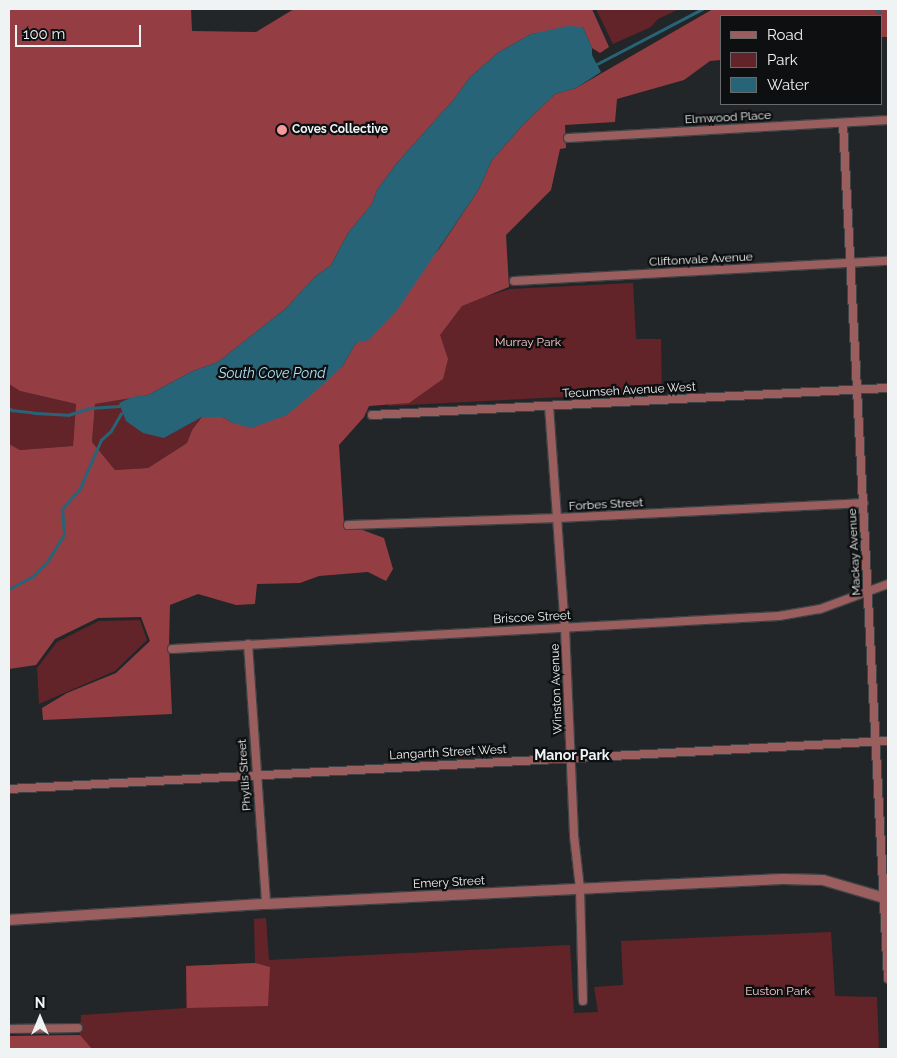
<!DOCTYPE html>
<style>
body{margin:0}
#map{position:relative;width:897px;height:1058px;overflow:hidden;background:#222628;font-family:Raleway,sans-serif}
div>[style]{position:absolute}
.green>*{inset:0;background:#622428}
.forest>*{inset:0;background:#943e43}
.water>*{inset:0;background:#286478}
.stream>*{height:2.5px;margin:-1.25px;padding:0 1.25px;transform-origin:1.25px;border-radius:1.25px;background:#286478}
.roads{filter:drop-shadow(1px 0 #3f4345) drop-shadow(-1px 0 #3f4345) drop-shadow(0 1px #3f4345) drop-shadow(0 -1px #3f4345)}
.minor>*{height:8px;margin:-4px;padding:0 4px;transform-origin:4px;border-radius:4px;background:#9a5e5f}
.tertiary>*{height:10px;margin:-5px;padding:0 5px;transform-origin:5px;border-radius:5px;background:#9a5e5f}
.dots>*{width:14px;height:14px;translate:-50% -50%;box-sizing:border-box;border:2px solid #0d0f10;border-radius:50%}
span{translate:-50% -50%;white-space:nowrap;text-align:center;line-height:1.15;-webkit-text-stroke:4.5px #0d0f10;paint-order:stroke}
.street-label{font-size:12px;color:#f0f3f4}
.poi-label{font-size:12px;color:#f0f3f4;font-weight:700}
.left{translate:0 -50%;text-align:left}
.park-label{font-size:12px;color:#fcc9c9}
.water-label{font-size:14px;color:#aee0f4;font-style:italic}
.neighbourhood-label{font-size:14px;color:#f0f3f4;font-weight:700}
.frame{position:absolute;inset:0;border:10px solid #f0f3f4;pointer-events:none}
.legend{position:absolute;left:720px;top:15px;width:162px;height:90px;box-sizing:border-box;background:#0d0f10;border:1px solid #686a6b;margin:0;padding:6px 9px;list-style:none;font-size:15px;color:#f0f3f4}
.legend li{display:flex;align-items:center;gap:10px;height:25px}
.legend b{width:25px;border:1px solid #686a6b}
.north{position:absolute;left:15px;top:993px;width:50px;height:50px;-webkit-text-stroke:4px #0d0f10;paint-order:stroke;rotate:0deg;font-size:14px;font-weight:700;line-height:20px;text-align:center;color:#f0f3f4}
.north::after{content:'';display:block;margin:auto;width:18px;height:22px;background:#f0f3f4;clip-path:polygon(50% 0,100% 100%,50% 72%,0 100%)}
.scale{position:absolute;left:15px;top:25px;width:126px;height:22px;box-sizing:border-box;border:2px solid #f0f3f4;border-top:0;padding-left:6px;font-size:15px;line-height:18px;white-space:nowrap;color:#f0f3f4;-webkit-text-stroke:4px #0d0f10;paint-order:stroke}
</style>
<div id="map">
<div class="green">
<div style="clip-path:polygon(596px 9px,679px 9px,658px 19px,651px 27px,613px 44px)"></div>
<div style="clip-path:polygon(633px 283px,636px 339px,661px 339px,662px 392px,388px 406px,454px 306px,510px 289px)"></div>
<div style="clip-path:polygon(9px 384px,20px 391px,76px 404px,73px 446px,20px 450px,9px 444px)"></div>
<div style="clip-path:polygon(132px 397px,119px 403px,164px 438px,202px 417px,192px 430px,187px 443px,148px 468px,115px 470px,92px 442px,95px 404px)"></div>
<div style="clip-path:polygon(140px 620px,147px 640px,115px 671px,39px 704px,37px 668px,57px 642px,99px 621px)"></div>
<div style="clip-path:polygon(266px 918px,269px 960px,570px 945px,574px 1013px,598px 1012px,594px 987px,623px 985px,621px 941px,831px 932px,835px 996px,877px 997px,879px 1049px,9px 1049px,9px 1036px,80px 1035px,81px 1015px,186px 1008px,186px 966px,255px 963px,254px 919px)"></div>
</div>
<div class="forest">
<div style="clip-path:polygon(9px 9px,191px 9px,192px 31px,256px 32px,294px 9px,592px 9px,609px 47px,600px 53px,592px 48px,583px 27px,531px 34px,499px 52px,470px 77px,455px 98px,396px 164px,377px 190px,372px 204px,348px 233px,331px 265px,316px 276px,285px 309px,218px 362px,193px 371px,148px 395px,95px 404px,92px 442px,115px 470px,148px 468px,187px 443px,192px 430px,202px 417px,223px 417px,233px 423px,342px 367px,356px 343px,439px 249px,479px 189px,492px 160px,522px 126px,555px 94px,576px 88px,713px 9px,888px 9px,888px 37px,881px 37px,881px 16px,721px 16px,721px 60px,710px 61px,684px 80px,617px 99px,615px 122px,565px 125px,566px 148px,560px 149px,551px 190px,506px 235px,509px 287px,462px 306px,440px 335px,448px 359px,443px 379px,409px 403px,369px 406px,364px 417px,339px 445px,344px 523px,384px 538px,393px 569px,386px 581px,368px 572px,319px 576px,300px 583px,257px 584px,255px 604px,236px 605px,198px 594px,170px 605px,169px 647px,172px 714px,43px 720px,42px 708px,67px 693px,116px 673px,150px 641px,141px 617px,98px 618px,55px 639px,36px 665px,9px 669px,9px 444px,20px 450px,73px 446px,76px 404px,20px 391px,9px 384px)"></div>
<div style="clip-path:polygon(255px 963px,270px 967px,268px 1006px,187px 1008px,186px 966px)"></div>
<div style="clip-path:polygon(80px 1035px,92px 1049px,9px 1049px,9px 1036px)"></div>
</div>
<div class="water">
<div style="clip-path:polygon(568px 26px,583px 27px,592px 48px,592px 55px,601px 72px,576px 88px,555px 94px,522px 126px,492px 160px,479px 189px,398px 309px,369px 340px,356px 343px,342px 367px,318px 389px,287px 415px,251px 428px,233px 423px,223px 417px,202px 417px,164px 438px,143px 433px,126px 421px,119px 403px,132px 397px,148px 395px,193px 371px,218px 362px,285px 309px,316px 276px,331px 265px,348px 233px,372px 204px,377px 190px,396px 164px,455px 98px,470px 77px,499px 52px,531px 34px)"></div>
</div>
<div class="stream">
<div style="left:876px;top:9px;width:5px;rotate:37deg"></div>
<div style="left:597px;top:64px;width:119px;rotate:-27.6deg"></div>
<div style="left:9px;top:408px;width:4px;rotate:34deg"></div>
<div style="left:12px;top:410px;width:23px;rotate:7deg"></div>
<div style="left:35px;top:413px;width:33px;rotate:3deg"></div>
<div style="left:68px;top:415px;width:23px;rotate:-18deg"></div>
<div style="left:90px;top:408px;width:29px;rotate:-4deg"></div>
<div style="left:9px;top:589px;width:26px;rotate:-28deg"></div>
<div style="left:32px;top:577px;width:21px;rotate:-45deg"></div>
<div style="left:47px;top:562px;width:32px;rotate:-58deg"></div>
<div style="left:64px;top:535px;width:26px;rotate:-94deg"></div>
<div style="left:62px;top:509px;width:28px;rotate:-49deg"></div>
<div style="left:80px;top:488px;width:52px;rotate:-66.4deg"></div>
<div style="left:101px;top:440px;width:13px;rotate:-42deg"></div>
<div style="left:111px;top:431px;width:20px;rotate:-60deg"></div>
</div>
<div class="roads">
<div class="minor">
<div style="left:843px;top:123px;width:857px;rotate:86.99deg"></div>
<div style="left:568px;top:138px;width:321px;rotate:-3.2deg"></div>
<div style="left:514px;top:281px;width:375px;rotate:-3.1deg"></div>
<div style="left:549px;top:406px;width:223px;rotate:85.9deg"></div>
<div style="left:565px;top:628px;width:208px;rotate:87.5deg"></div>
<div style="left:574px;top:836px;width:53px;rotate:83.5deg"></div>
<div style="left:580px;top:889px;width:112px;rotate:88.5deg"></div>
<div style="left:372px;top:415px;width:517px;rotate:-3deg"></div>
<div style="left:348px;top:525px;width:210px;rotate:-1.9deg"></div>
<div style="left:558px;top:518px;width:306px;rotate:-2.8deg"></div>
<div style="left:248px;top:644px;width:261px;rotate:86deg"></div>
<div style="left:172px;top:649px;width:608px;rotate:-3.11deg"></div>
<div style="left:779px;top:616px;width:42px;rotate:-9.7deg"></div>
<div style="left:820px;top:609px;width:72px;rotate:-20.2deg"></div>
<div style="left:9px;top:789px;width:880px;rotate:-3.13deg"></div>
<div style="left:9px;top:1029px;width:69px;rotate:-0.8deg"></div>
</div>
<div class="tertiary">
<div style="left:9px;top:920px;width:257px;rotate:-3.6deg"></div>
<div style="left:266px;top:904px;width:518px;rotate:-2.77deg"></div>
<div style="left:783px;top:879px;width:40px;rotate:1.4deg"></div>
<div style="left:823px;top:880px;width:68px;rotate:16.3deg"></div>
</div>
</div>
<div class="dots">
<div style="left:282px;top:130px;background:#f59b9c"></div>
</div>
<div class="street-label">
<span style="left:728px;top:118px;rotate:-3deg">Elmwood Place</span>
<span style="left:701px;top:260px;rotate:-3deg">Cliftonvale Avenue</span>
<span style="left:629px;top:391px;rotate:-3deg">Tecumseh Avenue West</span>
<span style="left:606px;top:505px;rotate:-3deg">Forbes Street</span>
<span style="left:855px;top:552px;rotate:-93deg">Mackay Avenue</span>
<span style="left:532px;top:618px;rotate:-3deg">Briscoe Street</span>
<span style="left:557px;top:689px;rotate:-92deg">Winston Avenue</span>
<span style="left:448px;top:753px;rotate:-3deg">Langarth Street West</span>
<span style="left:245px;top:775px;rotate:-94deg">Phyllis Street</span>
<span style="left:449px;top:883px;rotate:-3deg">Emery Street</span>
</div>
<div class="poi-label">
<span class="left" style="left:292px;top:130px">Coves Collective</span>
</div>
<div class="park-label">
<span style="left:528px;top:343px">Murray Park</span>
<span style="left:778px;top:992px">Euston Park</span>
</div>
<div class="water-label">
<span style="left:272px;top:373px">South Cove Pond</span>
</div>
<div class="neighbourhood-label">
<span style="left:572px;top:755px">Manor Park</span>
</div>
<div class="frame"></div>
<ul class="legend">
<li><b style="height:6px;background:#9a5e5f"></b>Road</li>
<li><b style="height:14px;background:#622428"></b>Park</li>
<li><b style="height:14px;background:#286478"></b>Water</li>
</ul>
<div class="north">N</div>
<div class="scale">100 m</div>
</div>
